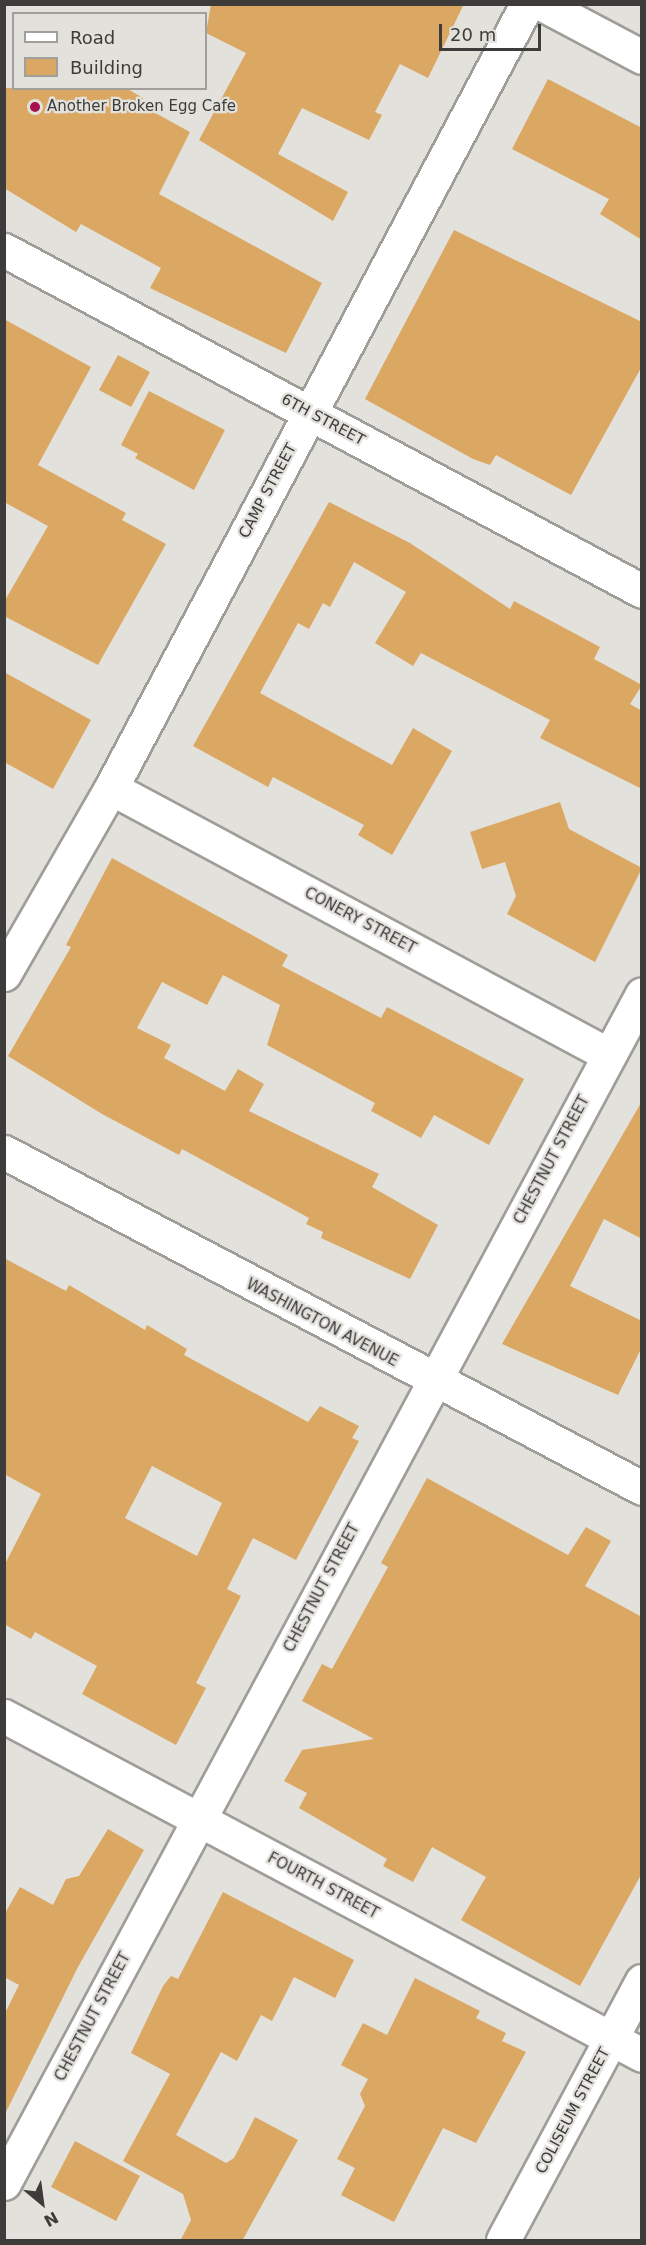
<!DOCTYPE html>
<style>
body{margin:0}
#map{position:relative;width:646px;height:2245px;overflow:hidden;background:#e3e1dc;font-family:"DejaVu Sans",sans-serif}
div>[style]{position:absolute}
.building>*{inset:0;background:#dba864}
.roads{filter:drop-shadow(2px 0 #9f9d98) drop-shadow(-2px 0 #9f9d98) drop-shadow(0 2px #9f9d98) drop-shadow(0 -2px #9f9d98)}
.minor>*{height:33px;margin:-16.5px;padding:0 16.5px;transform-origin:16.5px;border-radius:16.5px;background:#fff}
.dots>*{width:16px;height:16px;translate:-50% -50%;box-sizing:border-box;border:3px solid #e3e1dc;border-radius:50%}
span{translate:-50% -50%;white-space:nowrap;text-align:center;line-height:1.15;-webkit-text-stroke:4.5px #e3e1dc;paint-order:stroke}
.poi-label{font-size:15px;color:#3d3c3a}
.left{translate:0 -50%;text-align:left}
.street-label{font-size:15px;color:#3d3c3a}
.frame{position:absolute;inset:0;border:6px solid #3d3c3a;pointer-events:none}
.legend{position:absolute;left:12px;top:12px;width:195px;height:78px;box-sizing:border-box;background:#e3e1dc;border:2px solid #a19f9b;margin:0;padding:8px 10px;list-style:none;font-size:18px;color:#3d3c3a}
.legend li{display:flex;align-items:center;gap:12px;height:30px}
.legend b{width:30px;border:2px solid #a19f9b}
.north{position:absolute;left:12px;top:2173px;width:60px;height:60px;-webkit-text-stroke:4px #e3e1dc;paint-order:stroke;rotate:151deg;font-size:16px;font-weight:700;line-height:24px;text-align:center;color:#3d3c3a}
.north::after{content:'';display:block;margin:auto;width:21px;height:27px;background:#3d3c3a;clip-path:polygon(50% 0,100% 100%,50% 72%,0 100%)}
.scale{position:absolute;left:439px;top:24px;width:102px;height:27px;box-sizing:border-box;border:3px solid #3d3c3a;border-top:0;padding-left:8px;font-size:18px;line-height:21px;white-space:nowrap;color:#3d3c3a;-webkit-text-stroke:4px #e3e1dc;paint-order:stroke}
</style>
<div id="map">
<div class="building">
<div style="clip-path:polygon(211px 4px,464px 4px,428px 78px,400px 64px,375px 112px,382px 115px,369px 140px,302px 108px,278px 154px,348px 192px,333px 221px,199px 140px,246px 53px,206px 33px)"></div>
<div style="clip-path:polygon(548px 79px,642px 128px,642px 240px,600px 214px,609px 199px,512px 149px)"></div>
<div style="clip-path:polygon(4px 88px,126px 88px,143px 98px,139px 104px,190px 132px,159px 194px,322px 283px,286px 353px,150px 288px,161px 268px,81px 224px,76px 232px,4px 188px)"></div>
<div style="clip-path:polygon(454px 230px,642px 322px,642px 366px,571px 495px,496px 455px,490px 465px,473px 459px,365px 399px)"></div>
<div style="clip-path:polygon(4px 319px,91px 367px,38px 465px,126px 513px,122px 520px,166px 544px,98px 665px,4px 616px,4px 602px,48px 526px,4px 502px)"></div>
<div style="clip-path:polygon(118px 355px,150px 372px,131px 407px,99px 390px)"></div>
<div style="clip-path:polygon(149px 391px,225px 430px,194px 490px,135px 458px,138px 454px,121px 445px)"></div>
<div style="clip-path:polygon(329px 502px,410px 543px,510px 609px,514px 601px,600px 647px,594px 659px,642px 685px,630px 704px,642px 711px,642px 789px,540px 738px,550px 720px,421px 653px,413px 666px,375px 643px,406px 592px,354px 562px,330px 607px,323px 603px,309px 629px,298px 623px,260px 693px,392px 765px,413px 728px,452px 751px,392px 855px,358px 835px,364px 825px,273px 777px,268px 787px,193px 746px)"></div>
<div style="clip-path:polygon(4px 672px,91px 720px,53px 789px,4px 762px)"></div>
<div style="clip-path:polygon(560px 802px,569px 829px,642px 868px,595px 962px,507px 914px,516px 896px,505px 862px,482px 869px,470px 832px)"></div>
<div style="clip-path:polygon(112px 858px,288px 955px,282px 966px,381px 1018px,387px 1007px,524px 1079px,489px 1145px,434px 1115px,421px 1138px,371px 1111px,375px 1103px,267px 1045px,280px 1005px,223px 975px,207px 1005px,162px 982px,137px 1028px,171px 1045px,164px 1058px,225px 1091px,238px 1069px,264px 1084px,249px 1111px,379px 1174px,372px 1187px,438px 1225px,410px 1279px,321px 1238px,323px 1232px,306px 1224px,309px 1218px,182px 1149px,179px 1155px,102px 1114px,8px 1056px,71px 947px,66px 945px)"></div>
<div style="clip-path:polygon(642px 1101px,642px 1239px,604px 1219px,570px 1286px,642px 1321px,642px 1347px,618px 1395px,502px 1344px)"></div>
<div style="clip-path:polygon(evenodd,4px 1258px,66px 1291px,69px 1285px,145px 1330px,147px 1325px,187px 1349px,184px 1355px,308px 1422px,320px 1406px,359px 1426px,352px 1438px,359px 1441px,296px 1560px,253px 1538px,227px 1589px,241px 1596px,196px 1683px,206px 1688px,176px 1745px,82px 1694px,97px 1666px,35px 1632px,31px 1639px,4px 1624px,4px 1566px,41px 1494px,4px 1474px,4px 1258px,152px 1466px,222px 1503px,197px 1556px,125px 1518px,152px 1466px)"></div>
<div style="clip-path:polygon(427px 1478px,568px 1555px,586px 1527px,611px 1541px,585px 1586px,642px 1617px,642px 1873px,580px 1986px,461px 1920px,486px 1877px,432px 1847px,413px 1882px,383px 1866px,387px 1859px,299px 1808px,307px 1793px,284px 1781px,302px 1750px,374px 1739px,302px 1701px,322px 1664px,332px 1669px,388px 1567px,381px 1563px)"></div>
<div style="clip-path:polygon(108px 1829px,144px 1850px,78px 1967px,4px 2116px,4px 2015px,19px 1985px,4px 1977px,4px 1915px,20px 1887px,53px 1905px,66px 1879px,79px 1876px)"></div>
<div style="clip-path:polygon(223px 1892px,354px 1960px,335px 1998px,294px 1977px,272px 2021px,261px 2015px,237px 2061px,221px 2052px,176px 2135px,226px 2163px,234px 2158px,255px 2117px,298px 2140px,242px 2241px,180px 2241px,191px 2220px,183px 2194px,123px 2161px,170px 2074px,131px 2053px,163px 1986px,171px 1976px,178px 1979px)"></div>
<div style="clip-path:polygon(415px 1978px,480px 2011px,476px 2018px,506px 2033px,502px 2041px,526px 2052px,476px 2143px,443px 2128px,394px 2222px,341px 2195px,355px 2168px,337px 2159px,365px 2106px,360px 2094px,368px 2079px,341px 2065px,363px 2023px,387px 2035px)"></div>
<div style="clip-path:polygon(75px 2141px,140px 2176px,116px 2221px,51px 2187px)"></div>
</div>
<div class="roads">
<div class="minor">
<div style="left:542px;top:4px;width:113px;rotate:27.9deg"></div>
<div style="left:4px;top:250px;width:723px;rotate:28.12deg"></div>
<div style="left:111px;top:788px;width:565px;rotate:28.2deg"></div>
<div style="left:4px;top:974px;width:215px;rotate:-60.1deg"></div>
<div style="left:111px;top:788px;width:888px;rotate:-62.05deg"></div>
<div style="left:4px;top:1152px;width:721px;rotate:27.77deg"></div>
<div style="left:4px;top:1716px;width:722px;rotate:27.98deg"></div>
<div style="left:4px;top:2183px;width:1349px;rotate:-61.78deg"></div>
<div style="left:503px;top:2240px;width:294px;rotate:-61.8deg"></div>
</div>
</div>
<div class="dots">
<div style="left:35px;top:107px;background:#a6124b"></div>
</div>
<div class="poi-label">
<span class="left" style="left:47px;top:107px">Another Broken Egg Cafe</span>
</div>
<div class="street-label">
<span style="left:323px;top:420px;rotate:28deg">6TH STREET</span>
<span style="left:268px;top:491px;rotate:-62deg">CAMP STREET</span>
<span style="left:360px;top:921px;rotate:28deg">CONERY STREET</span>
<span style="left:552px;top:1160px;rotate:-62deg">CHESTNUT STREET</span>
<span style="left:322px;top:1323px;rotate:28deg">WASHINGTON AVENUE</span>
<span style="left:322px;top:1588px;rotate:-62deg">CHESTNUT STREET</span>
<span style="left:323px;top:1886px;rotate:28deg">FOURTH STREET</span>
<span style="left:93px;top:2017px;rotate:-62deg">CHESTNUT STREET</span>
<span style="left:573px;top:2111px;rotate:-62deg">COLISEUM STREET</span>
</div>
<div class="frame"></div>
<ul class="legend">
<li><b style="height:8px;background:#fff"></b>Road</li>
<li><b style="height:16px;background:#dba864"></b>Building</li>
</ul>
<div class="north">N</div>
<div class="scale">20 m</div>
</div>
